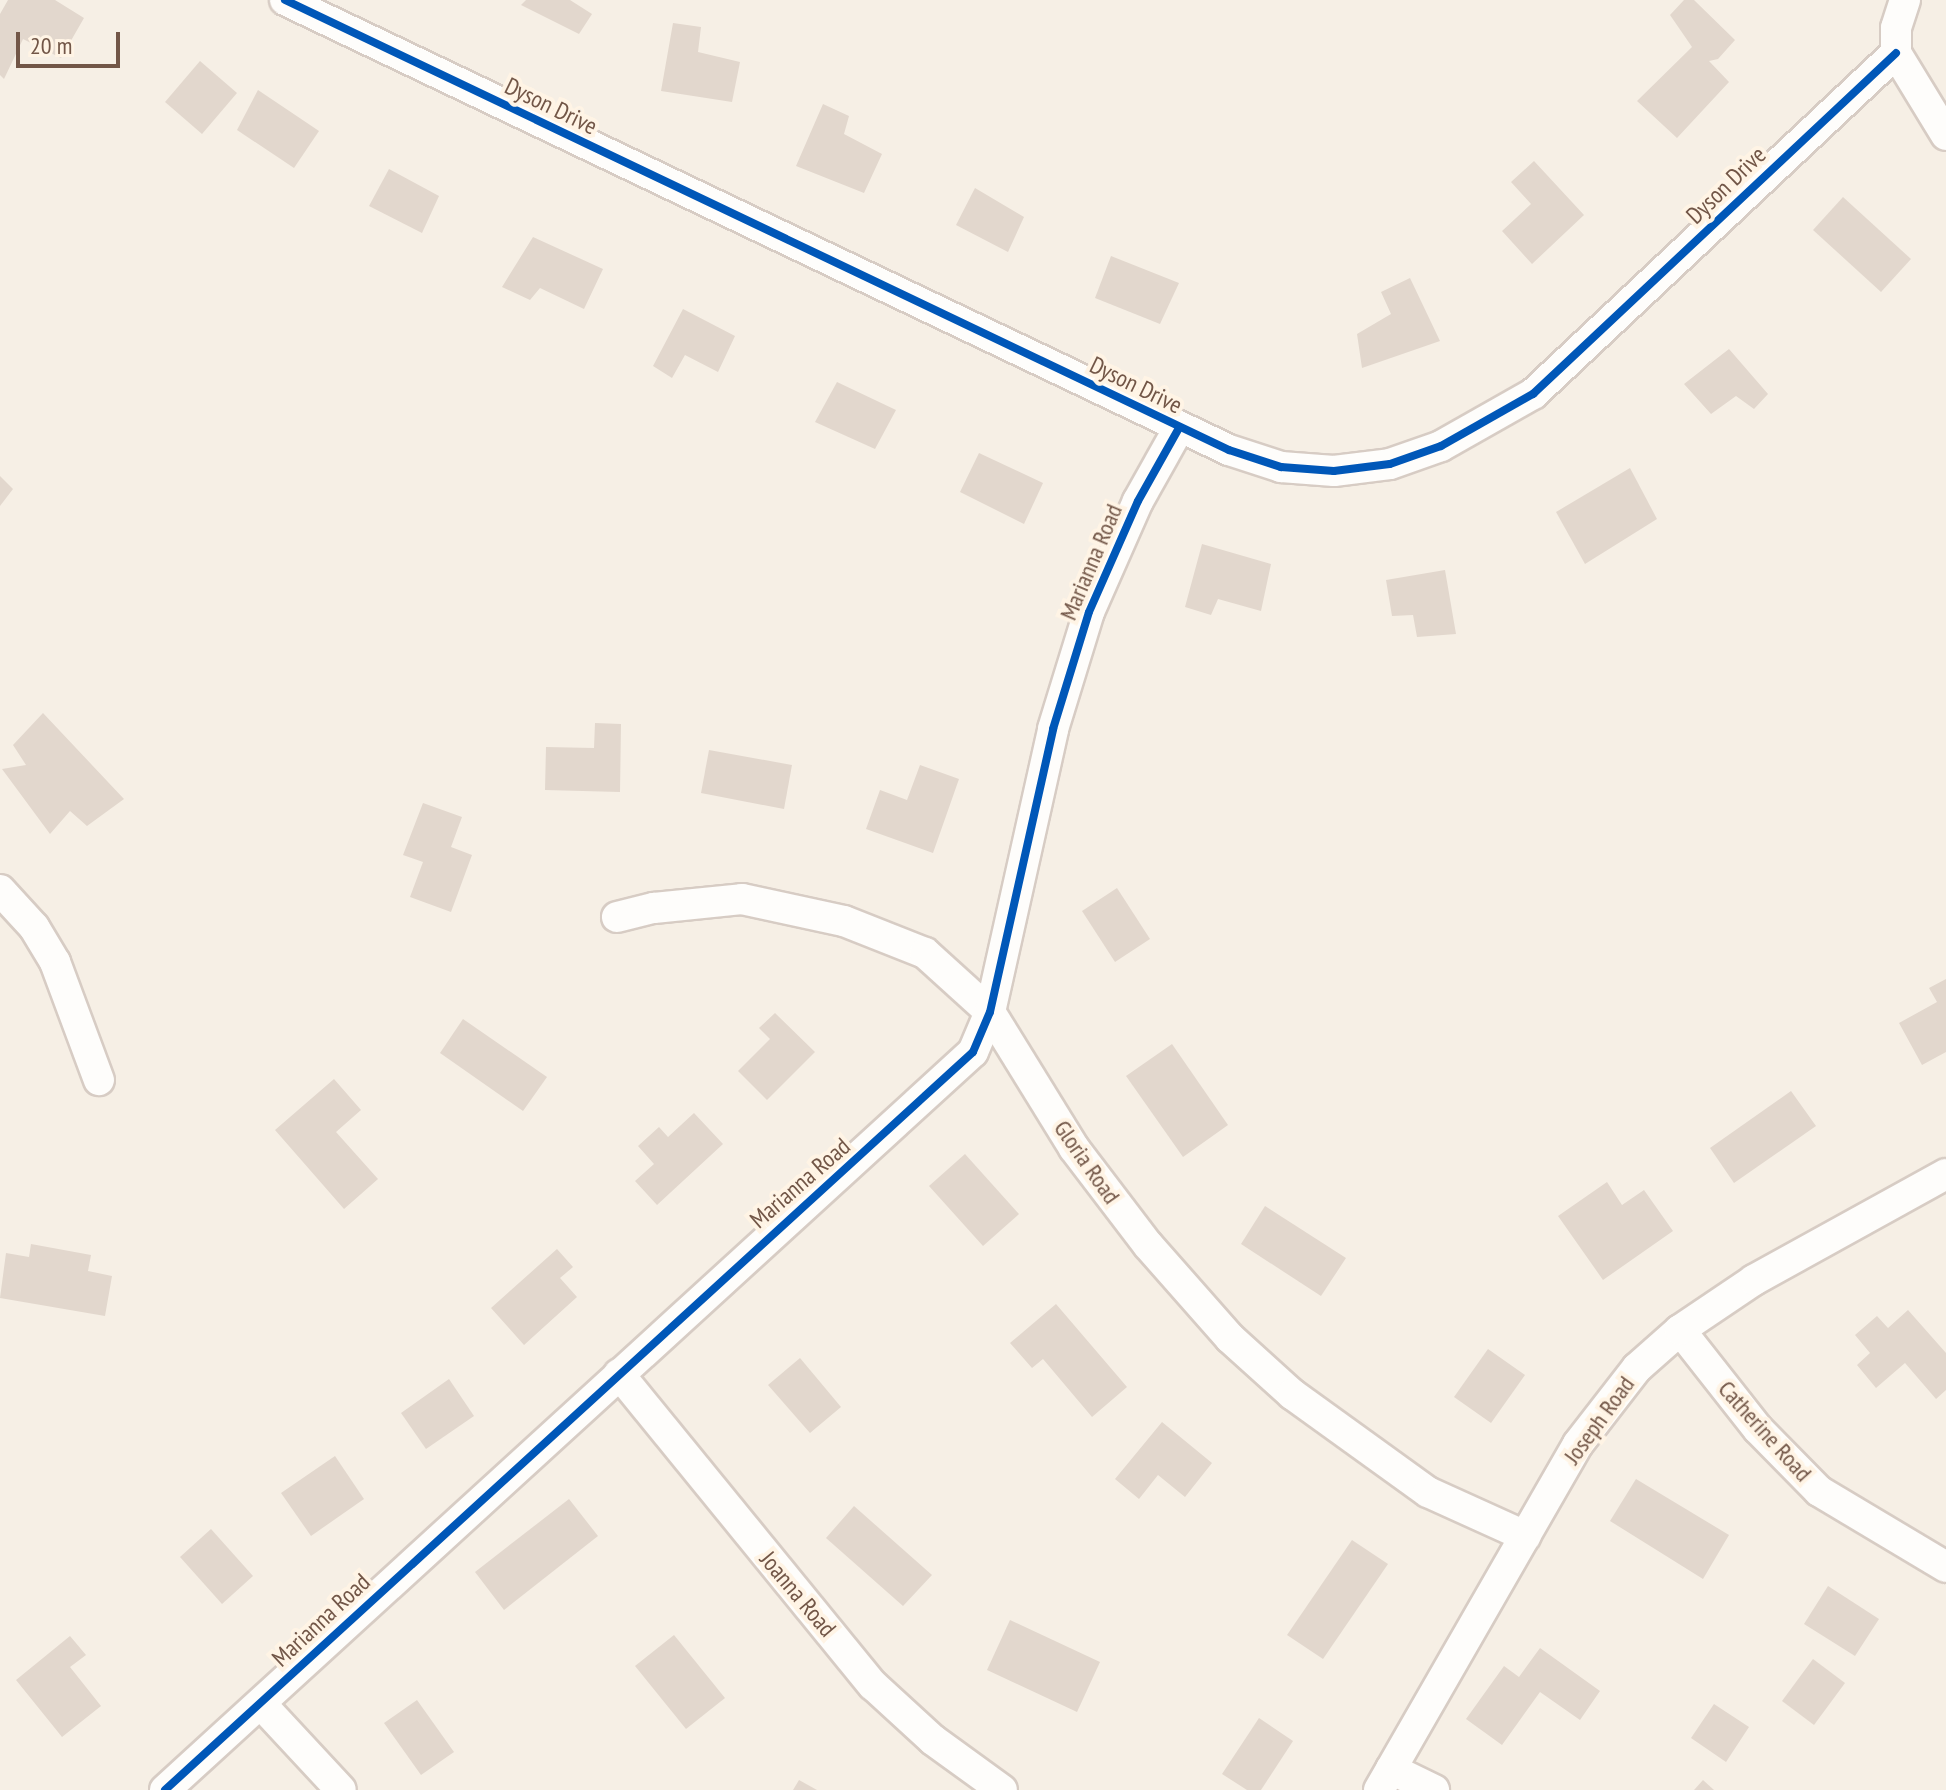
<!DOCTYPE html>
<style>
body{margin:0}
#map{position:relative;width:1946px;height:1790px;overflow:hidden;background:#f6efe5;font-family:"PT Sans Narrow",sans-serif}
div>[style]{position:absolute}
.building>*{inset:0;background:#e2d7cd}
.roads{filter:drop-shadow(2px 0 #d7ccc4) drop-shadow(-2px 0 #d7ccc4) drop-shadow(0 2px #d7ccc4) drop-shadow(0 -2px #d7ccc4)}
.minor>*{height:30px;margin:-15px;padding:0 15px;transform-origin:15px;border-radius:15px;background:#fefdfb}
.cycleway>*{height:8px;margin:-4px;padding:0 4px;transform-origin:4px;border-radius:4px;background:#0057b8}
span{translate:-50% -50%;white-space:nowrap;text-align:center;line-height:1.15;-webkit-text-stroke:8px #fff4e5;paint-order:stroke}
.street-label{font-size:24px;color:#725647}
.scale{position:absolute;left:16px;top:32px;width:104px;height:36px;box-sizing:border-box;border:4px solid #725647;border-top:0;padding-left:10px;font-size:24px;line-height:28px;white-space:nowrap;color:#725647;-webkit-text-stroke:6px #fff4e5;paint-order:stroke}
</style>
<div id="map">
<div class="building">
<div style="clip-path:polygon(8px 0,55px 0,84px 18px,61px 58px,23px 39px,4px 79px,0 75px,0 14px)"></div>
<div style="clip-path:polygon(526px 0,570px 0,592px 14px,579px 34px,521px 5px)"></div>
<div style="clip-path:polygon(1684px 0,1694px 0,1735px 40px,1718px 59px,1709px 61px,1729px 82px,1677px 138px,1637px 101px,1692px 47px,1670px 15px)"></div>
<div style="clip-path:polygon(673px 23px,701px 27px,698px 52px,740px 62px,732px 102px,661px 91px)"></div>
<div style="clip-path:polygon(200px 61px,237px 93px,202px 134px,165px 102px)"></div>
<div style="clip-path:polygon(258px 90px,319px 131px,294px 168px,237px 130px)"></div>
<div style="clip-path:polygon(823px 104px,849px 116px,844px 134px,882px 154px,864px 193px,796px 166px)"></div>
<div style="clip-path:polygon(1534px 161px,1584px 215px,1532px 264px,1502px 231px,1531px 204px,1511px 182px)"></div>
<div style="clip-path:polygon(389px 169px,439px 196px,422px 233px,369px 206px)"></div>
<div style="clip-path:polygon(975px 188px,1024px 217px,1008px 252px,956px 225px)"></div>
<div style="clip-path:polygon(1843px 197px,1911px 259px,1881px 292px,1813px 230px)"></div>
<div style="clip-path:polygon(533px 237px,603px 269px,584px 309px,540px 288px,530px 300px,502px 287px)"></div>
<div style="clip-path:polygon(1111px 256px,1179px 283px,1160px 324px,1095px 298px)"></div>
<div style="clip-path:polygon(1410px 278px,1440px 341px,1362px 368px,1357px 334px,1391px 314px,1381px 292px)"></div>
<div style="clip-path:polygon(683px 309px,735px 336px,718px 372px,685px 355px,672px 378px,653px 366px)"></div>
<div style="clip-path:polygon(1729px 349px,1768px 394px,1754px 409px,1736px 396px,1711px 414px,1684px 384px)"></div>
<div style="clip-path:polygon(837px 382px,896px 410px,875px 449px,815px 422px)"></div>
<div style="clip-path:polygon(979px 453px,1043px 483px,1024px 524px,960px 492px)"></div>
<div style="clip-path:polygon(1630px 468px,1657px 519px,1585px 564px,1556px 512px)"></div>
<div style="clip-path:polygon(0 476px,13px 489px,0 506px)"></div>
<div style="clip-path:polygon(1202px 544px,1271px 564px,1261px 611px,1218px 599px,1211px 615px,1185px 607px)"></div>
<div style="clip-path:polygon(1445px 570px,1456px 634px,1417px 637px,1413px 615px,1392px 616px,1386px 580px)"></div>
<div style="clip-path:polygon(43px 713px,124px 799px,87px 826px,70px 811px,50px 834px,2px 769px,26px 765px,13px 745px)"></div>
<div style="clip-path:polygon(595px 723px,621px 724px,620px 792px,545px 790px,546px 747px,594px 748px)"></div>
<div style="clip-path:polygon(709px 750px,792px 765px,784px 809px,701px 793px)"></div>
<div style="clip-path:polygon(920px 765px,959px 779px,933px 853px,866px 829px,880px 790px,907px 800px)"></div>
<div style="clip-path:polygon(423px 803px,462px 817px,451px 847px,472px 855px,451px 912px,410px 897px,423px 862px,403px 855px)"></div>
<div style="clip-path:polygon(1117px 888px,1150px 939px,1115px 962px,1082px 911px)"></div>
<div style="clip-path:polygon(1946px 979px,1946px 1052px,1922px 1065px,1899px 1023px,1937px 1002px,1929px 988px)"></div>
<div style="clip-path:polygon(775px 1013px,815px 1052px,767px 1100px,738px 1071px,770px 1039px,759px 1028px)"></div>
<div style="clip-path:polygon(463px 1019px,547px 1077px,523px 1111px,440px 1053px)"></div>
<div style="clip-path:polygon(1172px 1044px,1228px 1125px,1183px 1157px,1126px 1076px)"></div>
<div style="clip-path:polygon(334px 1079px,361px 1110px,336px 1132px,378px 1179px,344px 1209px,275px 1130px)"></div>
<div style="clip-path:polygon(1791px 1091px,1816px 1126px,1734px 1183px,1710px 1148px)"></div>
<div style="clip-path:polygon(694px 1113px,723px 1144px,657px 1205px,635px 1181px,654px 1164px,638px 1146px,659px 1127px,668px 1137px)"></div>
<div style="clip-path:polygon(965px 1154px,1019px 1214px,983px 1246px,929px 1186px)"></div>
<div style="clip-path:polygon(1607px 1182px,1622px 1205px,1644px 1190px,1673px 1231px,1603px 1280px,1558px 1216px)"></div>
<div style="clip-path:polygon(1265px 1206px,1346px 1258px,1321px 1296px,1241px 1244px)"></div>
<div style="clip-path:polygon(31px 1244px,91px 1255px,88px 1271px,112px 1276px,105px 1316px,0 1298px,6px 1253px,29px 1257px)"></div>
<div style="clip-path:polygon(557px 1249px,573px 1267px,560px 1278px,577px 1297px,524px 1345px,491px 1308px)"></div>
<div style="clip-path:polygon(1056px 1304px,1127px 1387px,1092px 1417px,1043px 1359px,1032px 1368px,1010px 1343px)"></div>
<div style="clip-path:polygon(1908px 1310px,1946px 1353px,1946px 1390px,1936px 1399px,1905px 1363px,1876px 1388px,1857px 1365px,1870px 1353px,1855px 1335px,1877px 1316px,1888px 1328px)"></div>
<div style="clip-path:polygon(1488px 1349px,1525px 1375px,1491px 1423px,1454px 1397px)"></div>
<div style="clip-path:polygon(800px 1358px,841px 1407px,810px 1433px,768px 1385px)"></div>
<div style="clip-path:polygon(449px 1379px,474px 1416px,426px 1449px,401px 1413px)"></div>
<div style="clip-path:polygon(1162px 1422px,1212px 1463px,1185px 1497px,1158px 1475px,1139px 1499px,1115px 1479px)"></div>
<div style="clip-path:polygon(335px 1456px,364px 1499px,311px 1536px,281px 1493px)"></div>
<div style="clip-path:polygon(1636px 1479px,1729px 1535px,1703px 1579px,1610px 1521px)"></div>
<div style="clip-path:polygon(569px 1499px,598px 1536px,504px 1610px,475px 1572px)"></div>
<div style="clip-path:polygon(854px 1506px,932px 1575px,903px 1606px,826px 1538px)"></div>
<div style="clip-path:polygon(211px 1529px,253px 1576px,222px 1604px,180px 1557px)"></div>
<div style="clip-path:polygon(1352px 1540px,1388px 1564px,1323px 1659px,1287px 1635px)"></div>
<div style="clip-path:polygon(1828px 1586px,1879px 1619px,1855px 1656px,1804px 1624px)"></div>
<div style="clip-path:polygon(1010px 1620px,1100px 1662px,1077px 1712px,987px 1670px)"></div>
<div style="clip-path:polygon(674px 1635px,725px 1698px,686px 1729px,635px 1666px)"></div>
<div style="clip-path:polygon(70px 1636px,86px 1655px,70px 1667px,101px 1706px,62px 1737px,16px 1680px)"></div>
<div style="clip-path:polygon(1540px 1648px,1600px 1691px,1580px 1720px,1540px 1692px,1502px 1745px,1466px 1719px,1504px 1666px,1519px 1677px)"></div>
<div style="clip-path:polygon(1813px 1659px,1845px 1683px,1814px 1725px,1782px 1701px)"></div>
<div style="clip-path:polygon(417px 1700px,454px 1752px,421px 1775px,384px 1723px)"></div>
<div style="clip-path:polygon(1714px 1704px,1749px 1727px,1726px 1762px,1691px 1738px)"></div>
<div style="clip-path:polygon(1259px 1718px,1293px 1741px,1261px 1790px,1247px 1790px,1222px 1774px)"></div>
<div style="clip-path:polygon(799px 1780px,817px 1790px,793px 1790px)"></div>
<div style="clip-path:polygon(1703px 1780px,1714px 1790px,1694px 1790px)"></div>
</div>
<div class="roads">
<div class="minor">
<div style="left:285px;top:0;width:1046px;rotate:25.49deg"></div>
<div style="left:1229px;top:450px;width:55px;rotate:18.1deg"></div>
<div style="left:1281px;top:467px;width:53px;rotate:4.3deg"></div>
<div style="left:1334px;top:471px;width:56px;rotate:-7.1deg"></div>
<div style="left:1390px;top:464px;width:54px;rotate:-19.4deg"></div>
<div style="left:1441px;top:446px;width:106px;rotate:-29.5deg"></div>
<div style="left:1533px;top:394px;width:498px;rotate:-43.2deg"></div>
<div style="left:1905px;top:0;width:29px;rotate:108deg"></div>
<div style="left:1896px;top:28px;width:25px;rotate:90deg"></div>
<div style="left:1896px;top:53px;width:96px;rotate:58.6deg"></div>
<div style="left:0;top:890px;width:50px;rotate:47.4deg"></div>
<div style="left:34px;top:927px;width:41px;rotate:59deg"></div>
<div style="left:55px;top:962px;width:126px;rotate:69.6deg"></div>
<div style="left:617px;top:917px;width:38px;rotate:-14deg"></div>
<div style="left:654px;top:908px;width:88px;rotate:-5.8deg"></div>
<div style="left:742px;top:899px;width:104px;rotate:12.2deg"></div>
<div style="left:844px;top:921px;width:87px;rotate:21.6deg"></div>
<div style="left:925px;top:953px;width:88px;rotate:42.2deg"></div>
<div style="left:990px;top:1012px;width:160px;rotate:58.3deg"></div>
<div style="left:1074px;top:1148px;width:122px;rotate:52.7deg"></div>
<div style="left:1148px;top:1245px;width:124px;rotate:48.6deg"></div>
<div style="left:1230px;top:1338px;width:84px;rotate:42.1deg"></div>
<div style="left:1292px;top:1394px;width:168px;rotate:35.8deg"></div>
<div style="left:1428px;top:1492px;width:107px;rotate:24.4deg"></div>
<div style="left:1680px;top:1330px;width:126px;rotate:51.8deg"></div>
<div style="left:1758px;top:1429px;width:87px;rotate:45.5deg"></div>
<div style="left:1819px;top:1491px;width:148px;rotate:30.9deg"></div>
<div style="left:619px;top:1374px;width:402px;rotate:50.8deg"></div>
<div style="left:873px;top:1685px;width:81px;rotate:42.5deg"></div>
<div style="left:933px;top:1740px;width:85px;rotate:35.9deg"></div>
<div style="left:261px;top:1704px;width:117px;rotate:47.1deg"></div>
<div style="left:1391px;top:1769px;width:48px;rotate:26deg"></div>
<div style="left:165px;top:1790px;width:1094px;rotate:-42.41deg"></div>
<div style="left:973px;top:1052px;width:43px;rotate:-67deg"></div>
<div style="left:990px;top:1012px;width:290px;rotate:-77.4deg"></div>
<div style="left:1053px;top:729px;width:122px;rotate:-72.9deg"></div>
<div style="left:1089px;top:612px;width:121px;rotate:-66.2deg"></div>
<div style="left:1138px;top:501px;width:84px;rotate:-60.7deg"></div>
<div style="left:1379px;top:1790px;width:399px;rotate:-60.1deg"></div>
<div style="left:1578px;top:1444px;width:96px;rotate:-52.2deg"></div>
<div style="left:1637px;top:1368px;width:57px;rotate:-41.5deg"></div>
<div style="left:1680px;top:1330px;width:89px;rotate:-34deg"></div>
<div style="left:1754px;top:1280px;width:219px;rotate:-28.9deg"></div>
</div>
</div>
<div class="cycleway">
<div style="left:285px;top:0;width:1046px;rotate:25.49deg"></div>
<div style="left:1229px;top:450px;width:55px;rotate:18.1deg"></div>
<div style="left:1281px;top:467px;width:53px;rotate:4.3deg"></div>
<div style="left:1334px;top:471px;width:56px;rotate:-7.1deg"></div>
<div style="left:1390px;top:464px;width:54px;rotate:-19.4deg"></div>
<div style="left:1441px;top:446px;width:106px;rotate:-29.5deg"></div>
<div style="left:1533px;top:394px;width:498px;rotate:-43.2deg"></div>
<div style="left:165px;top:1790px;width:1094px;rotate:-42.41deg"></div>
<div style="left:973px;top:1052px;width:43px;rotate:-67deg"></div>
<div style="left:990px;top:1012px;width:290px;rotate:-77.4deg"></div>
<div style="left:1053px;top:729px;width:122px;rotate:-72.9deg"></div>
<div style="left:1089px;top:612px;width:121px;rotate:-66.2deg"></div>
<div style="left:1138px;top:501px;width:84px;rotate:-60.7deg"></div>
</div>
<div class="street-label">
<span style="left:551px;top:106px;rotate:26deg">Dyson Drive</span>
<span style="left:1726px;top:185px;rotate:-44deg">Dyson Drive</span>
<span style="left:1136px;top:385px;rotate:26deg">Dyson Drive</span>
<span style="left:1091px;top:562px;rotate:-67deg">Marianna Road</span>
<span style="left:1087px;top:1162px;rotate:55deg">Gloria Road</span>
<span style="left:800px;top:1183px;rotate:-41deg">Marianna Road</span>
<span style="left:1599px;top:1420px;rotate:-54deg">Joseph Road</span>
<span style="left:1765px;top:1431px;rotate:48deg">Catherine Road</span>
<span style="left:798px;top:1594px;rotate:50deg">Joanna Road</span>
<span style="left:321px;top:1620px;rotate:-43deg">Marianna Road</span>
</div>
<div class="scale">20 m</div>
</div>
